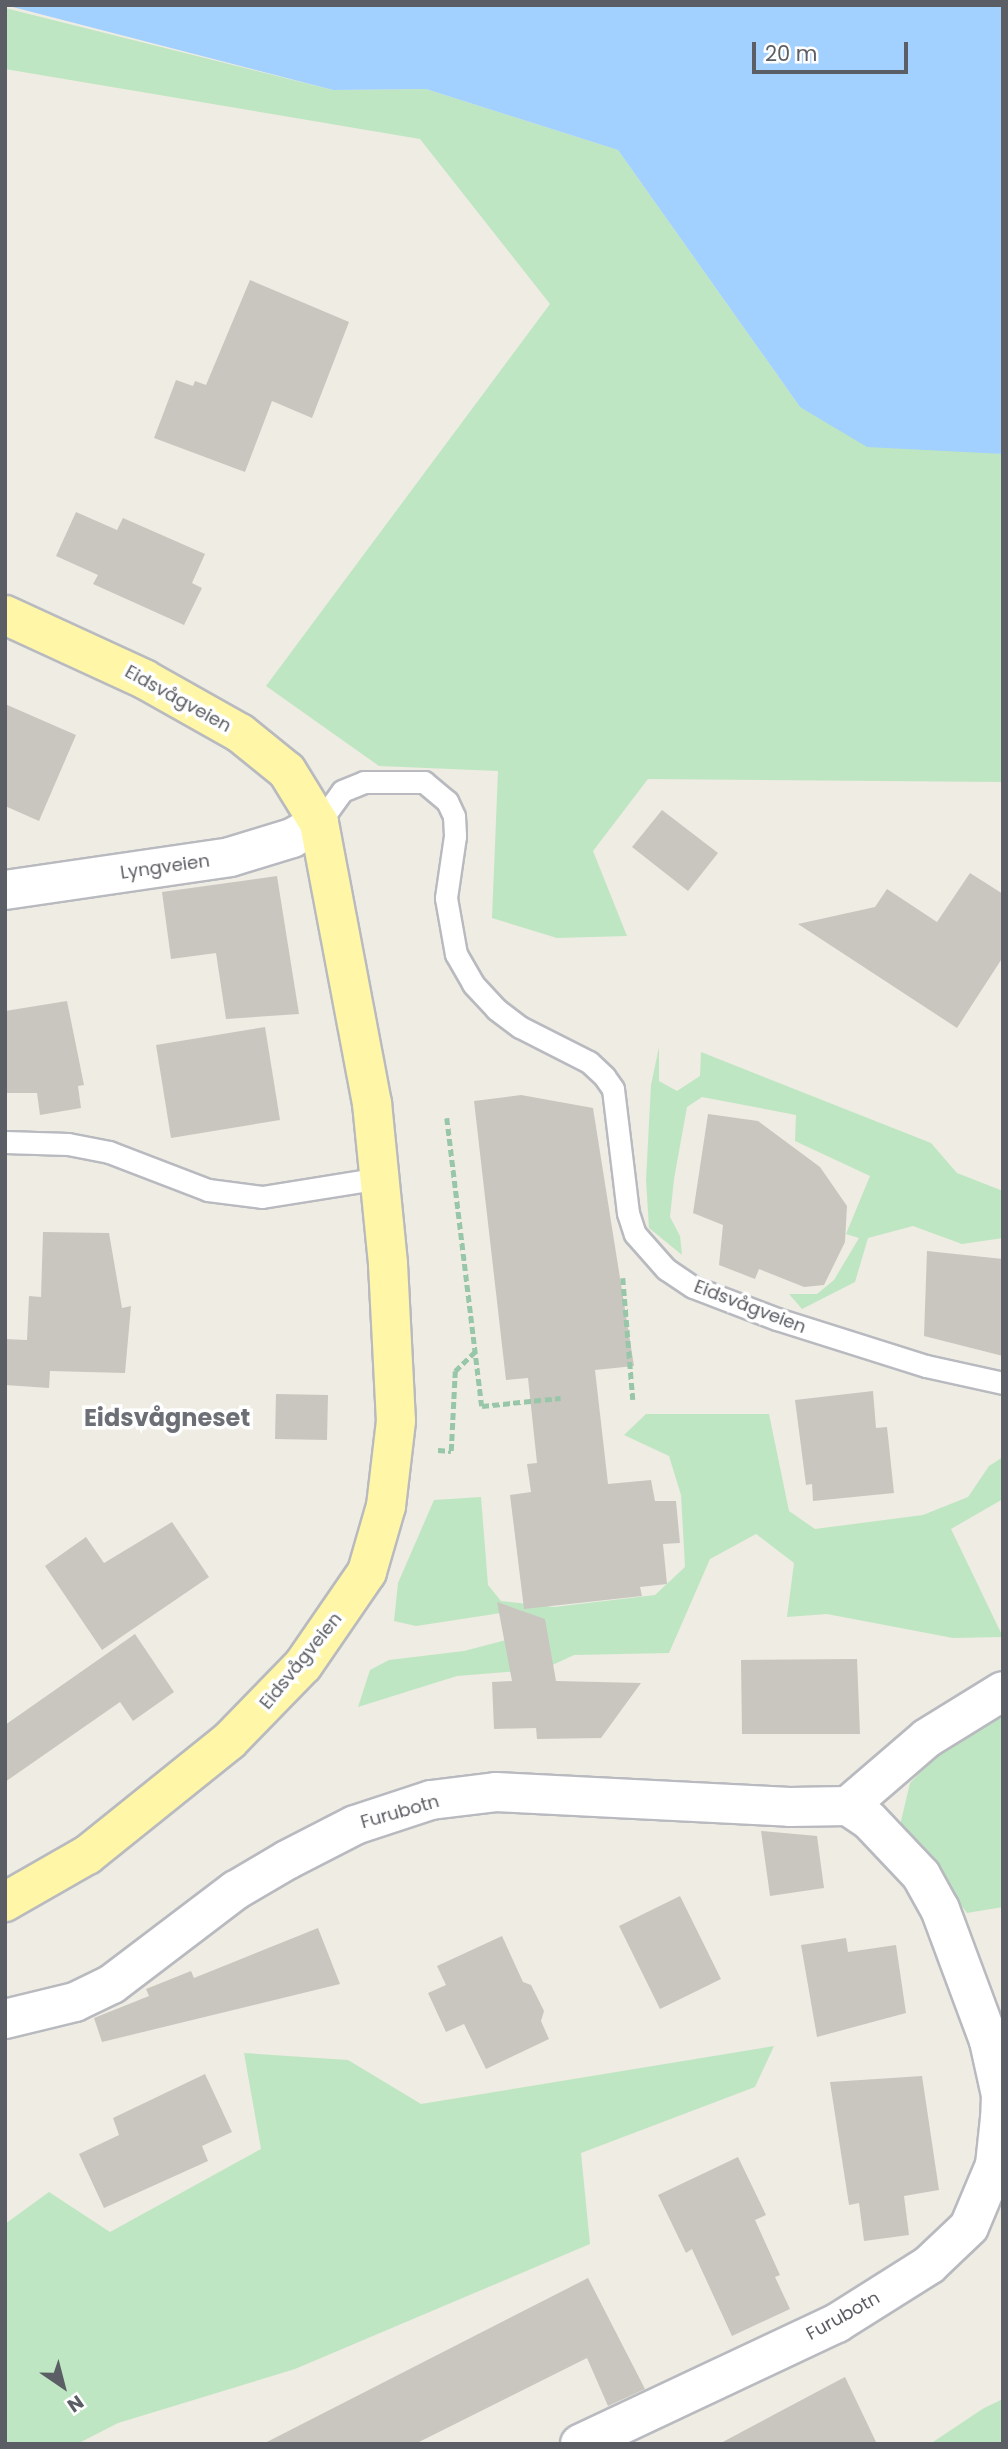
<!DOCTYPE html>
<meta charset="utf-8">
<style>
body{margin:0}
#map{position:relative;width:1008px;height:2449px;overflow:hidden;background:#eeece3;font-family:Poppins,sans-serif}
div>[style]{position:absolute}
.green>*{inset:0;background:#bfe6c2}
.water>*{inset:0;background:#a2d0ff}
.building>*{inset:0;background:#c9c6c0}
.path>*{height:4.5px;margin-top:-2.25px;transform-origin:0;background:repeating-linear-gradient(90deg,#98c6a9 0 7px,transparent 0 10.5px)}
.roads{filter:drop-shadow(2px 0 #b8babf) drop-shadow(-2px 0 #b8babf) drop-shadow(0 2px #b8babf) drop-shadow(0 -2px #b8babf)}
.service>*{height:21px;margin:-10.5px;padding:0 10.5px;transform-origin:10.5px;border-radius:10.5px;background:#fff}
.minor>*{height:38px;margin:-19px;padding:0 19px;transform-origin:19px;border-radius:19px;background:#fff}
.primary>*{height:38px;margin:-19px;padding:0 19px;transform-origin:19px;border-radius:19px;background:#fff7a7}
span{translate:-50% -50%;white-space:nowrap;text-align:center;line-height:1.15;-webkit-text-stroke:7px #fff;paint-order:stroke}
.street-label{font-size:18px;color:#5b5e64}
.district-label{font-size:24px;color:#6c7076;font-weight:700}
.frame{position:absolute;inset:0;border:7px solid #5b5e64;pointer-events:none}
.north{position:absolute;left:28px;top:2351px;width:70px;height:70px;-webkit-text-stroke:5px #fff;paint-order:stroke;rotate:145deg;font-size:19px;font-weight:700;line-height:28px;text-align:center;color:#5b5e64}
.north::after{content:'';display:block;margin:auto;width:24px;height:32px;background:#5b5e64;clip-path:polygon(50% 0,100% 100%,50% 72%,0 100%)}
.scale{position:absolute;left:752px;top:42px;width:156px;height:32px;box-sizing:border-box;border:4px solid #5b5e64;border-top:0;padding-left:9px;font-size:21px;line-height:24px;white-space:nowrap;color:#5b5e64;-webkit-text-stroke:5px #fff;paint-order:stroke}
</style>
<div id="map">
<div class="green">
<div style="clip-path:polygon(5px 8px,333px 90px,426px 89px,618px 150px,800px 407px,945px 448px,1003px 454px,1003px 782px,648px 779px,593px 851px,627px 936px,557px 938px,492px 918px,498px 771px,379px 766px,266px 686px,550px 304px,420px 139px,5px 69px)"></div>
<div style="clip-path:polygon(659px 1047px,659px 1081px,677px 1091px,700px 1076px,701px 1052px,931px 1143px,957px 1173px,1003px 1191px,1003px 1238px,962px 1244px,913px 1226px,868px 1238px,855px 1282px,802px 1309px,789px 1294px,817px 1294px,834px 1280px,859px 1238px,846px 1234px,870px 1176px,795px 1141px,796px 1115px,702px 1097px,687px 1107px,674px 1179px,670px 1217px,680px 1236px,682px 1255px,649px 1228px,646px 1180px,651px 1085px)"></div>
<div style="clip-path:polygon(646px 1414px,769px 1414px,789px 1511px,815px 1529px,923px 1515px,968px 1497px,989px 1466px,1003px 1457px,1003px 1499px,951px 1529px,1003px 1637px,953px 1638px,827px 1614px,787px 1617px,794px 1563px,756px 1534px,710px 1559px,669px 1653px,574px 1655px,544px 1669px,457px 1676px,358px 1707px,370px 1670px,389px 1660px,464px 1651px,521px 1636px,546px 1620px,501px 1613px,416px 1626px,394px 1621px,398px 1583px,434px 1500px,481px 1497px,488px 1585px,501px 1601px,554px 1607px,655px 1595px,685px 1567px,681px 1495px,669px 1456px,624px 1435px)"></div>
<div style="clip-path:polygon(1003px 1712px,1003px 1907px,967px 1913px,900px 1825px,910px 1783px,941px 1751px)"></div>
<div style="clip-path:polygon(774px 2046px,755px 2087px,581px 2153px,590px 2244px,295px 2369px,118px 2423px,77px 2444px,5px 2444px,5px 2224px,49px 2192px,110px 2232px,261px 2149px,244px 2053px,348px 2060px,421px 2104px)"></div>
<div style="clip-path:polygon(1003px 2399px,1003px 2444px,930px 2444px,984px 2408px)"></div>
</div>
<div class="water">
<div style="clip-path:polygon(5px 5px,1003px 5px,1003px 454px,867px 447px,800px 407px,618px 150px,426px 89px,333px 90px)"></div>
</div>
<div class="building">
<div style="clip-path:polygon(250px 280px,349px 322px,312px 418px,272px 401px,245px 472px,154px 438px,176px 380px,193px 386px,195px 381px,206px 385px)"></div>
<div style="clip-path:polygon(76px 512px,117px 530px,123px 518px,205px 554px,192px 583px,202px 588px,184px 625px,93px 584px,98px 575px,56px 556px)"></div>
<div style="clip-path:polygon(5px 704px,76px 735px,39px 821px,5px 806px)"></div>
<div style="clip-path:polygon(662px 810px,718px 853px,688px 891px,632px 847px)"></div>
<div style="clip-path:polygon(970px 873px,1003px 894px,1003px 957px,957px 1028px,798px 924px,875px 907px,887px 889px,937px 922px)"></div>
<div style="clip-path:polygon(277px 876px,299px 1014px,226px 1019px,216px 953px,171px 959px,162px 892px)"></div>
<div style="clip-path:polygon(67px 1001px,84px 1085px,78px 1086px,81px 1108px,40px 1115px,37px 1093px,5px 1093px,5px 1011px)"></div>
<div style="clip-path:polygon(265px 1027px,280px 1120px,171px 1138px,156px 1045px)"></div>
<div style="clip-path:polygon(521px 1095px,593px 1108px,634px 1366px,595px 1370px,608px 1484px,651px 1480px,655px 1501px,676px 1501px,680px 1543px,663px 1544px,667px 1584px,640px 1587px,642px 1596px,524px 1609px,510px 1495px,531px 1492px,527px 1464px,537px 1463px,528px 1378px,506px 1380px,474px 1101px)"></div>
<div style="clip-path:polygon(708px 1114px,758px 1121px,820px 1167px,847px 1206px,845px 1242px,824px 1285px,804px 1287px,759px 1269px,755px 1279px,719px 1265px,723px 1225px,693px 1213px)"></div>
<div style="clip-path:polygon(43px 1232px,109px 1233px,122px 1308px,131px 1306px,125px 1373px,50px 1371px,49px 1388px,5px 1385px,5px 1339px,27px 1340px,29px 1296px,41px 1297px)"></div>
<div style="clip-path:polygon(927px 1251px,1003px 1259px,1003px 1356px,924px 1336px)"></div>
<div style="clip-path:polygon(873px 1391px,876px 1428px,887px 1427px,894px 1493px,813px 1501px,812px 1484px,806px 1485px,795px 1400px)"></div>
<div style="clip-path:polygon(276px 1394px,328px 1395px,327px 1440px,275px 1439px)"></div>
<div style="clip-path:polygon(172px 1522px,209px 1577px,102px 1650px,45px 1566px,86px 1537px,104px 1563px)"></div>
<div style="clip-path:polygon(497px 1602px,545px 1619px,556px 1681px,641px 1683px,601px 1738px,537px 1739px,536px 1728px,494px 1729px,492px 1682px,512px 1681px)"></div>
<div style="clip-path:polygon(135px 1634px,174px 1692px,133px 1721px,120px 1702px,5px 1782px,5px 1725px)"></div>
<div style="clip-path:polygon(857px 1659px,860px 1734px,742px 1734px,741px 1660px)"></div>
<div style="clip-path:polygon(761px 1831px,817px 1836px,824px 1888px,770px 1896px)"></div>
<div style="clip-path:polygon(680px 1896px,721px 1979px,660px 2009px,619px 1926px)"></div>
<div style="clip-path:polygon(318px 1928px,340px 1984px,102px 2042px,94px 2018px,149px 1996px,146px 1989px,191px 1971px,194px 1978px)"></div>
<div style="clip-path:polygon(502px 1936px,523px 1982px,531px 1985px,544px 2011px,541px 2021px,549px 2039px,486px 2069px,464px 2024px,446px 2032px,428px 1993px,446px 1985px,437px 1966px)"></div>
<div style="clip-path:polygon(846px 1938px,848px 1952px,896px 1945px,906px 2013px,817px 2037px,801px 1945px)"></div>
<div style="clip-path:polygon(205px 2074px,232px 2132px,202px 2146px,208px 2161px,104px 2208px,79px 2154px,119px 2135px,113px 2118px)"></div>
<div style="clip-path:polygon(922px 2076px,939px 2190px,904px 2196px,909px 2235px,864px 2241px,859px 2203px,849px 2205px,830px 2082px)"></div>
<div style="clip-path:polygon(738px 2157px,766px 2215px,755px 2220px,780px 2275px,775px 2277px,790px 2309px,732px 2336px,692px 2249px,686px 2253px,658px 2195px)"></div>
<div style="clip-path:polygon(588px 2278px,645px 2389px,608px 2406px,587px 2358px,415px 2444px,263px 2444px)"></div>
<div style="clip-path:polygon(845px 2377px,877px 2444px,719px 2444px,826px 2387px)"></div>
</div>
<div class="path">
<div style="left:447px;top:1118px;width:290px;rotate:83.1deg"></div>
<div style="left:482px;top:1406px;width:79px;rotate:-5.8deg"></div>
<div style="left:623px;top:1278px;width:122px;rotate:85.3deg"></div>
<div style="left:438px;top:1450px;width:13px;rotate:4deg"></div>
<div style="left:451px;top:1451px;width:80px;rotate:-87.1deg"></div>
<div style="left:455px;top:1371px;width:29px;rotate:-44deg"></div>
</div>
<div class="roads">
<div class="service">
<div style="left:319px;top:823px;width:39px;rotate:-54deg"></div>
<div style="left:342px;top:791px;width:24px;rotate:-22deg"></div>
<div style="left:364px;top:782px;width:60px"></div>
<div style="left:424px;top:782px;width:30px;rotate:40deg"></div>
<div style="left:447px;top:801px;width:17px;rotate:65deg"></div>
<div style="left:454px;top:816px;width:20px;rotate:87deg"></div>
<div style="left:455px;top:836px;width:63px;rotate:98.3deg"></div>
<div style="left:446px;top:898px;width:57px;rotate:79.9deg"></div>
<div style="left:456px;top:954px;width:34px;rotate:60deg"></div>
<div style="left:473px;top:984px;width:34px;rotate:47deg"></div>
<div style="left:496px;top:1009px;width:30px;rotate:37deg"></div>
<div style="left:520px;top:1027px;width:77px;rotate:26.9deg"></div>
<div style="left:589px;top:1062px;width:21px;rotate:43deg"></div>
<div style="left:604px;top:1076px;width:16px;rotate:55deg"></div>
<div style="left:613px;top:1089px;width:125px;rotate:83.1deg"></div>
<div style="left:628px;top:1213px;width:22px;rotate:72deg"></div>
<div style="left:635px;top:1234px;width:47px;rotate:48.5deg"></div>
<div style="left:666px;top:1269px;width:32px;rotate:34deg"></div>
<div style="left:693px;top:1287px;width:90px;rotate:20.9deg"></div>
<div style="left:777px;top:1319px;width:156px;rotate:17.5deg"></div>
<div style="left:926px;top:1366px;width:79px;rotate:12.4deg"></div>
<div style="left:5px;top:1142px;width:63px;rotate:1.8deg"></div>
<div style="left:68px;top:1144px;width:42px;rotate:11deg"></div>
<div style="left:109px;top:1152px;width:106px;rotate:21deg"></div>
<div style="left:208px;top:1190px;width:54px;rotate:7.4deg"></div>
<div style="left:262px;top:1197px;width:121px;rotate:-9.1deg"></div>
</div>
<div class="minor">
<div style="left:5px;top:890px;width:227px;rotate:-8.3deg"></div>
<div style="left:230px;top:857px;width:65px;rotate:-17deg"></div>
<div style="left:292px;top:838px;width:31px;rotate:-29deg"></div>
<div style="left:848px;top:1806px;width:104px;rotate:-40.7deg"></div>
<div style="left:927px;top:1738px;width:89px;rotate:-31.7deg"></div>
<div style="left:5px;top:2019px;width:72px;rotate:-13.7deg"></div>
<div style="left:75px;top:2002px;width:41px;rotate:-25.9deg"></div>
<div style="left:112px;top:1984px;width:156px;rotate:-37.2deg"></div>
<div style="left:236px;top:1890px;width:59px;rotate:-30.5deg"></div>
<div style="left:287px;top:1860px;width:76px;rotate:-27.2deg"></div>
<div style="left:355px;top:1825px;width:80px;rotate:-18.2deg"></div>
<div style="left:431px;top:1800px;width:65px;rotate:-7deg"></div>
<div style="left:496px;top:1792px;width:294px;rotate:2.9deg"></div>
<div style="left:790px;top:1807px;width:58px;rotate:-1deg"></div>
<div style="left:848px;top:1806px;width:25px;rotate:34deg"></div>
<div style="left:869px;top:1820px;width:76px;rotate:46.6deg"></div>
<div style="left:921px;top:1875px;width:39px;rotate:61deg"></div>
<div style="left:940px;top:1909px;width:141px;rotate:69.6deg"></div>
<div style="left:989px;top:2041px;width:55px;rotate:77.5deg"></div>
<div style="left:1001px;top:2095px;width:23px;rotate:92deg"></div>
<div style="left:1000px;top:2118px;width:47px;rotate:96.1deg"></div>
<div style="left:995px;top:2165px;width:67px;rotate:112.8deg"></div>
<div style="left:969px;top:2227px;width:55px;rotate:136.5deg"></div>
<div style="left:929px;top:2265px;width:109px;rotate:147.8deg"></div>
<div style="left:837px;top:2323px;width:284px;rotate:154.8deg"></div>
</div>
<div class="primary">
<div style="left:5px;top:615px;width:153px;rotate:24.7deg"></div>
<div style="left:144px;top:679px;width:110px;rotate:29.4deg"></div>
<div style="left:240px;top:733px;width:60px;rotate:39deg"></div>
<div style="left:287px;top:771px;width:61px;rotate:58.4deg"></div>
<div style="left:319px;top:823px;width:285px;rotate:79.3deg"></div>
<div style="left:372px;top:1103px;width:162px;rotate:84.3deg"></div>
<div style="left:388px;top:1264px;width:157px;rotate:87.1deg"></div>
<div style="left:396px;top:1421px;width:86px;rotate:96.7deg"></div>
<div style="left:386px;top:1506px;width:69px;rotate:106.1deg"></div>
<div style="left:367px;top:1572px;width:113px;rotate:124.5deg"></div>
<div style="left:303px;top:1665px;width:106px;rotate:134.2deg"></div>
<div style="left:229px;top:1741px;width:182px;rotate:141.2deg"></div>
<div style="left:87px;top:1855px;width:95px;rotate:150.2deg"></div>
</div>
</div>
<div class="street-label">
<span style="left:178px;top:699px;rotate:29deg">Eidsvågveien</span>
<span style="left:165px;top:867px;rotate:-8deg">Lyngveien</span>
<span style="left:750px;top:1307px;rotate:21deg">Eidsvågveien</span>
<span style="left:301px;top:1661px;rotate:-51deg">Eidsvågveien</span>
<span style="left:400px;top:1812px;rotate:-16deg">Furubotn</span>
<span style="left:843px;top:2316px;rotate:-29deg">Furubotn</span>
</div>
<div class="district-label">
<span style="left:167px;top:1418px">Eidsvågneset</span>
</div>
<div class="frame"></div>
<div class="north">N</div>
<div class="scale">20 m</div>
</div>
